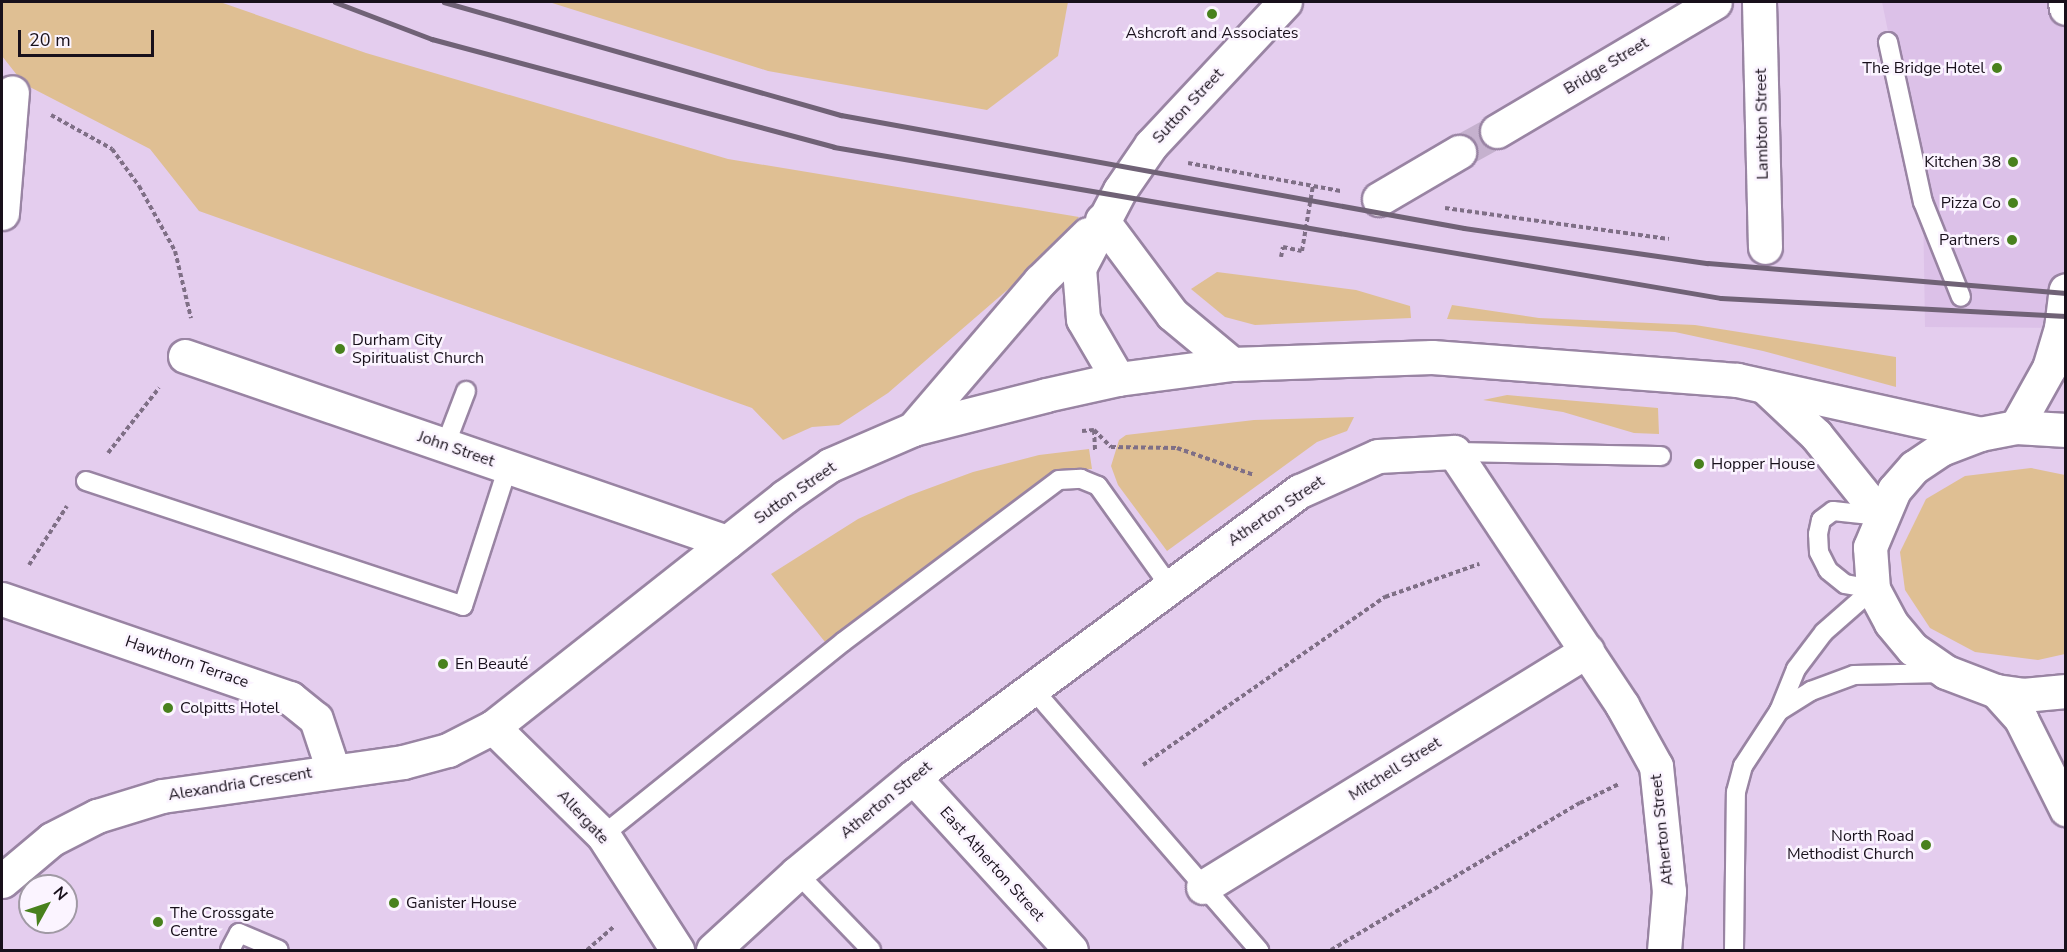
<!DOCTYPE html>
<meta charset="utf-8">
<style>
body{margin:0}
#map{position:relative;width:2067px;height:952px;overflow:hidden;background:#e4cdee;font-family:"Nunito Sans",sans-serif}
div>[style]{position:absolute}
.built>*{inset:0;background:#dcc1e8}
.green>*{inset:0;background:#dfbf93}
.minor-tunnel>*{height:33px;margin-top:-16.5px;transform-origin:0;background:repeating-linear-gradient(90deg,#c5b1ce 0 33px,transparent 0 49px)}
.path>*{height:4px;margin-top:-2px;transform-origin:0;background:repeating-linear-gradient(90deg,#7f6f86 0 4.5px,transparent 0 7.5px)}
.roads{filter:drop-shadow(2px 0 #9984a3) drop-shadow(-2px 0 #9984a3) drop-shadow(0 2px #9984a3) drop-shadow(0 -2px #9984a3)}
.service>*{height:18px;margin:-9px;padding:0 9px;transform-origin:9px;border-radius:9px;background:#fff}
.minor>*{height:33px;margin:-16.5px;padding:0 16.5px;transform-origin:16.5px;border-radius:16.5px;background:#fff}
.trunk>*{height:33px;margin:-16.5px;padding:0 16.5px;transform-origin:16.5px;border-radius:16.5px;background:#fff}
.rail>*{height:4.5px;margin:-2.25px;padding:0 2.25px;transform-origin:2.25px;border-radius:2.25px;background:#706276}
.dots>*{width:16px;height:16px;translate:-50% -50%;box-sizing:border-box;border:3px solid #fbf4ff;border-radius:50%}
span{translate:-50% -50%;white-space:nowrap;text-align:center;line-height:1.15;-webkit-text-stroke:5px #fbf4ff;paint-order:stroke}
.poi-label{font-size:16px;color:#18101b}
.right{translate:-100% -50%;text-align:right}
.left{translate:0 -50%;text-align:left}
.street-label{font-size:16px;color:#18101b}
.frame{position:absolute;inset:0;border:3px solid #18101b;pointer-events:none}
.north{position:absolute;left:18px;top:874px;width:60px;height:60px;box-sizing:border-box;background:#fbf4ff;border:2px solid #a099a4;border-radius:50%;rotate:50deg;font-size:16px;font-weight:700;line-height:24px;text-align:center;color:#18101b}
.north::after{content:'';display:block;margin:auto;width:21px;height:27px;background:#48811d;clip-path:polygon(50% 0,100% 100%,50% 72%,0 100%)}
.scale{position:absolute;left:18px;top:30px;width:136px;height:27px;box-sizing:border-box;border:3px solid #18101b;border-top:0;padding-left:8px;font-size:18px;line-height:21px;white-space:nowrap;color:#18101b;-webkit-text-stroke:4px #fbf4ff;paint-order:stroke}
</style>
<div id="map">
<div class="built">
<div style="clip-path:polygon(1882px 2px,2065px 2px,2065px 328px,1925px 327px,1923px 202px)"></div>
</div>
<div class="green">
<div style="clip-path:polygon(2px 2px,220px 2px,366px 53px,728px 159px,1079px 217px,1027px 273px,888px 393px,839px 425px,812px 427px,783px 440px,752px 408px,199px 211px,150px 149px,24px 84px,2px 56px)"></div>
<div style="clip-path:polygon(549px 2px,1068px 2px,1058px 56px,987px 110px,768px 71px)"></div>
<div style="clip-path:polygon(1217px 272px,1356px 290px,1410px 306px,1411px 318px,1255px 325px,1225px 317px,1191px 289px)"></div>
<div style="clip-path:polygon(1452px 305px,1539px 318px,1695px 325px,1896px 357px,1896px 387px,1763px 351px,1675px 332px,1447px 319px)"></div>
<div style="clip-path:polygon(1507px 395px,1658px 408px,1659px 434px,1634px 433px,1563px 412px,1483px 400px)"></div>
<div style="clip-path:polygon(1354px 417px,1347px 431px,1317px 442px,1167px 551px,1118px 485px,1111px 466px,1119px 440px,1126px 435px,1254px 420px)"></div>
<div style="clip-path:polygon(1089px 449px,1092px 469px,1064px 470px,1043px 479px,825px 642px,771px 574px,858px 519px,908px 496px,973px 472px,1039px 455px)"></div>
<div style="clip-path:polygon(2031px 468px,2065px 475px,2065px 654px,2038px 660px,1975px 652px,1930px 628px,1905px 590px,1900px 552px,1926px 499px,1965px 476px)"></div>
</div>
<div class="minor-tunnel">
<div style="left:1459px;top:152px;width:43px;rotate:-28.9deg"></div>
</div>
<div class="path">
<div style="left:51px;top:115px;width:70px;rotate:29.1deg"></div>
<div style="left:112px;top:149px;width:46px;rotate:53.9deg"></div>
<div style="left:139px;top:186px;width:74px;rotate:61deg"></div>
<div style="left:175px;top:251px;width:69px;rotate:76.6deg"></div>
<div style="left:1188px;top:163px;width:155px;rotate:10.4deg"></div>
<div style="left:1445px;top:208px;width:226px;rotate:7.9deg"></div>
<div style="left:1281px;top:257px;width:10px;rotate:-79deg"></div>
<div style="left:1283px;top:247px;width:19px;rotate:12deg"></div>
<div style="left:1302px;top:251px;width:67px;rotate:-80.5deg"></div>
<div style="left:1094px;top:430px;width:24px;rotate:45deg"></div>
<div style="left:1111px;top:447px;width:66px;rotate:0.9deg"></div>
<div style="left:1177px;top:448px;width:82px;rotate:19.3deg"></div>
<div style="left:1094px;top:430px;width:20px;rotate:87deg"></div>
<div style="left:1082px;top:431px;width:12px;rotate:-5deg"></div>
<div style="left:108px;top:453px;width:83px;rotate:-51.9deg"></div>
<div style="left:29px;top:565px;width:70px;rotate:-57.2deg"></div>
<div style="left:1143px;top:765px;width:295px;rotate:-34.8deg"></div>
<div style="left:1385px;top:597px;width:100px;rotate:-19.3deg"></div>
<div style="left:587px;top:950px;width:35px;rotate:-41deg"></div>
<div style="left:1331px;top:950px;width:289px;rotate:-30.6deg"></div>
<div style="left:1580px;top:803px;width:43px;rotate:-26deg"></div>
</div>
<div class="roads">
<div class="service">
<div style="left:1888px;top:42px;width:164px;rotate:77.7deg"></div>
<div style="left:1923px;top:202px;width:102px;rotate:68.2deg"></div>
<div style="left:445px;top:446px;width:59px;rotate:-69.1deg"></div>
<div style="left:1454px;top:452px;width:207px;rotate:1.1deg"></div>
<div style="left:86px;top:481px;width:397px;rotate:18.3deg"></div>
<div style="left:463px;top:606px;width:146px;rotate:-72.1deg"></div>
<div style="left:1873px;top:589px;width:28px;rotate:-170deg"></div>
<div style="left:1845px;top:584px;width:22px;rotate:-141deg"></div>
<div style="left:1828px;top:570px;width:20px;rotate:-117deg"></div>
<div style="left:1819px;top:552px;width:18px;rotate:-93deg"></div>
<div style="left:1818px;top:534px;width:14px;rotate:-78deg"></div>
<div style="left:1821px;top:520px;width:15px;rotate:-37deg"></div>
<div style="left:1833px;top:511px;width:47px;rotate:6.1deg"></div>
<div style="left:1032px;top:688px;width:347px;rotate:49.1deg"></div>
<div style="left:1779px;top:711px;width:38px;rotate:-32deg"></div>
<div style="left:1811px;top:691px;width:46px;rotate:-20.4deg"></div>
<div style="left:1854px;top:675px;width:90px;rotate:-1.3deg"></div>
<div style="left:603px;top:835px;width:308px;rotate:-38.8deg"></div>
<div style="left:843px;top:642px;width:270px;rotate:-36.9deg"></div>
<div style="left:1059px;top:480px;width:22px;rotate:-3deg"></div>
<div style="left:1081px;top:479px;width:18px;rotate:22deg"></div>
<div style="left:1098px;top:486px;width:122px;rotate:54.4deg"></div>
<div style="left:797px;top:873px;width:107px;rotate:46.1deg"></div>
<div style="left:230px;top:950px;width:19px;rotate:-62deg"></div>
<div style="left:239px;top:933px;width:43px;rotate:23deg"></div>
<div style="left:1734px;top:950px;width:158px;rotate:-89.3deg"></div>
<div style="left:1736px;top:792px;width:27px;rotate:-75deg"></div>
<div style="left:1743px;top:766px;width:66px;rotate:-56.8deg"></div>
<div style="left:1779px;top:711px;width:45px;rotate:-68deg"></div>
<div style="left:1796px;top:669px;width:46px;rotate:-52.9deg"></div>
<div style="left:1824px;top:632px;width:65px;rotate:-41.3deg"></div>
</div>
<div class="minor">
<div style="left:1759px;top:2px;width:245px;rotate:88.6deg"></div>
<div style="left:2065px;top:2px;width:6px;rotate:81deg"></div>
<div style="left:1497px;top:131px;width:253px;rotate:-30.6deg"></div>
<div style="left:1379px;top:199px;width:93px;rotate:-30.4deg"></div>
<div style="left:2px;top:213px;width:121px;rotate:-85.3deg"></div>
<div style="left:1102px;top:220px;width:117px;rotate:53.3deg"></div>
<div style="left:1172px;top:314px;width:78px;rotate:39.8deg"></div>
<div style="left:185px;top:356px;width:573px;rotate:18.94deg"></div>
<div style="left:1118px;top:379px;width:69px;rotate:-120.3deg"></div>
<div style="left:1083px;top:319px;width:51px;rotate:-94.5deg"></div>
<div style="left:1079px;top:268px;width:88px;rotate:-62.3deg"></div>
<div style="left:1120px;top:190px;width:55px;rotate:-55.4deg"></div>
<div style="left:1151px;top:145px;width:196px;rotate:-46.9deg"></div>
<div style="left:2016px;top:427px;width:68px;rotate:-60.8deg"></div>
<div style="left:2049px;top:368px;width:42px;rotate:-73.3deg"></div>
<div style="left:2061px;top:328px;width:38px;rotate:-83deg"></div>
<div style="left:913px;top:429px;width:195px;rotate:-49.4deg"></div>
<div style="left:1040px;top:281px;width:67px;rotate:-44.4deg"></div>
<div style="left:2px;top:599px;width:305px;rotate:19deg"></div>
<div style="left:290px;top:698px;width:33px;rotate:39deg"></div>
<div style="left:316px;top:719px;width:54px;rotate:71.6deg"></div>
<div style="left:1996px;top:691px;width:38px;rotate:48deg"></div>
<div style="left:2021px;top:719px;width:101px;rotate:63.4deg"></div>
<div style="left:493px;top:727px;width:154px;rotate:44.5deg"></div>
<div style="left:603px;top:835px;width:137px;rotate:57.2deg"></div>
<div style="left:913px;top:777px;width:234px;rotate:47.6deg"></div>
<div style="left:1203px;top:887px;width:451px;rotate:-31.6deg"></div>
<div style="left:713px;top:950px;width:114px;rotate:-42.5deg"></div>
<div style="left:797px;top:873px;width:151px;rotate:-39.6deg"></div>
<div style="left:913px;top:777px;width:481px;rotate:-36.5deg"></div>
<div style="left:1300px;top:491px;width:85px;rotate:-24.2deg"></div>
<div style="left:1378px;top:456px;width:76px;rotate:-3deg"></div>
<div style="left:1454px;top:452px;width:304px;rotate:56.4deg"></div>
<div style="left:1622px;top:705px;width:70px;rotate:60.9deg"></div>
<div style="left:1656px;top:766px;width:126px;rotate:84.1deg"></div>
<div style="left:1669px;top:891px;width:59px;rotate:94.8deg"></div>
</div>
<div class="trunk">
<div style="left:1766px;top:388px;width:69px;rotate:43.2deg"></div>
<div style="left:1816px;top:435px;width:104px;rotate:51.3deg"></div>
<div style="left:2066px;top:430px;width:50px;rotate:-176.6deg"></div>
<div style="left:2016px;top:427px;width:37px;rotate:169deg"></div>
<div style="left:1980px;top:434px;width:42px;rotate:159deg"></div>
<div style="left:1941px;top:449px;width:32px;rotate:146deg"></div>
<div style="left:1914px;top:467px;width:30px;rotate:131deg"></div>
<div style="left:1894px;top:490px;width:62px;rotate:112.8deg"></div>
<div style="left:1870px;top:547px;width:42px;rotate:85.9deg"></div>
<div style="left:1873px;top:589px;width:38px;rotate:62deg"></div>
<div style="left:1891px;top:623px;width:34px;rotate:50deg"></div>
<div style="left:1913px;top:649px;width:40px;rotate:34.9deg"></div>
<div style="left:1946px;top:672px;width:53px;rotate:20.8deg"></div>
<div style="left:1996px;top:691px;width:27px;rotate:8deg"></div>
<div style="left:2023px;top:695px;width:43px;rotate:-5.3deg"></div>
<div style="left:2px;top:881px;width:65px;rotate:-40deg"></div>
<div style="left:52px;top:839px;width:51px;rotate:-27.1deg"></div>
<div style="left:97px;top:816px;width:68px;rotate:-17.1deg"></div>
<div style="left:162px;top:796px;width:243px;rotate:-8deg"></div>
<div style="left:403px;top:762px;width:47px;rotate:-14.9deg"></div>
<div style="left:448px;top:750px;width:51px;rotate:-27.1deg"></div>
<div style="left:493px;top:727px;width:371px;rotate:-38.3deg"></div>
<div style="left:784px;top:497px;width:56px;rotate:-34.8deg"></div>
<div style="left:830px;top:465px;width:90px;rotate:-23.4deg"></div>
<div style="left:913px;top:429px;width:137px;rotate:-14.3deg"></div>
<div style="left:1046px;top:395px;width:74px;rotate:-12.5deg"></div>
<div style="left:1118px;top:379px;width:115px;rotate:-7.5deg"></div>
<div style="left:1232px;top:364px;width:200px;rotate:-2deg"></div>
<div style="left:1432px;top:357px;width:306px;rotate:4.3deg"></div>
<div style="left:1737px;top:380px;width:249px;rotate:12.5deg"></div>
</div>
</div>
<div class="rail">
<div style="left:335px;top:2px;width:104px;rotate:20.9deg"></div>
<div style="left:432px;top:39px;width:416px;rotate:15deg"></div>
<div style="left:834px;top:147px;width:900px;rotate:9.66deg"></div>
<div style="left:1721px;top:298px;width:345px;rotate:3deg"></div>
<div style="left:444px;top:2px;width:413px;rotate:15.9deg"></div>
<div style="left:841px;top:115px;width:633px;rotate:10.28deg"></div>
<div style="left:1464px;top:228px;width:246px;rotate:8.2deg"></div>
<div style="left:1708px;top:263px;width:359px;rotate:4.8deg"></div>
</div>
<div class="dots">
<div style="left:1212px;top:14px;background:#48811d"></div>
<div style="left:1997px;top:68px;background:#48811d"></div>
<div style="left:2013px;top:162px;background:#48811d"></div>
<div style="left:2013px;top:203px;background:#48811d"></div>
<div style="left:2012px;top:240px;background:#48811d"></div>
<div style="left:340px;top:349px;background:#48811d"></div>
<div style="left:1699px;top:464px;background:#48811d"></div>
<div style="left:443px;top:664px;background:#48811d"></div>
<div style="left:168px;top:708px;background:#48811d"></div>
<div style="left:1926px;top:845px;background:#48811d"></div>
<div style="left:394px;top:903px;background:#48811d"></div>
<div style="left:158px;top:922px;background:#48811d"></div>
</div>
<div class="poi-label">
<span style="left:1212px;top:33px">Ashcroft and Associates</span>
<span class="right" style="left:1985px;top:68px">The Bridge Hotel</span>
<span class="right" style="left:2001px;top:162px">Kitchen 38</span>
<span class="right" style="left:2001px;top:203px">Pizza Co</span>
<span class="right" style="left:2000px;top:240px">Partners</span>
<span class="left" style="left:352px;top:349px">Durham City<br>Spiritualist Church</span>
<span class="left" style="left:1711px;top:464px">Hopper House</span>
<span class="left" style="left:455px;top:664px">En Beauté</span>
<span class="left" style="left:180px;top:708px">Colpitts Hotel</span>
<span class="right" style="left:1914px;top:845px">North Road<br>Methodist Church</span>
<span class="left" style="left:406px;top:903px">Ganister House</span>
<span class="left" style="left:170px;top:922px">The Crossgate<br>Centre</span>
</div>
<div class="street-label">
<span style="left:1606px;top:66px;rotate:-31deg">Bridge Street</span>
<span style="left:1188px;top:106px;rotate:-47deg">Sutton Street</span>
<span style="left:1762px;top:124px;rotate:-91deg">Lambton Street</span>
<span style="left:456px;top:449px;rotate:19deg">John Street</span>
<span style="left:795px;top:493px;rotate:-35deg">Sutton Street</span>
<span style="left:1276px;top:511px;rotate:-34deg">Atherton Street</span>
<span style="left:187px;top:662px;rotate:19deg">Hawthorn Terrace</span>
<span style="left:1395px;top:769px;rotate:-32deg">Mitchell Street</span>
<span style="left:240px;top:784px;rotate:-9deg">Alexandria Crescent</span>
<span style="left:886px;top:800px;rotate:-39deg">Atherton Street</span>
<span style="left:583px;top:817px;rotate:47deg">Allergate</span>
<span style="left:1662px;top:830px;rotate:-96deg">Atherton Street</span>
<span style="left:992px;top:864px;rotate:48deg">East Atherton Street</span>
</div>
<div class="frame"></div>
<div class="north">N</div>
<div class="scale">20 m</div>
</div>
